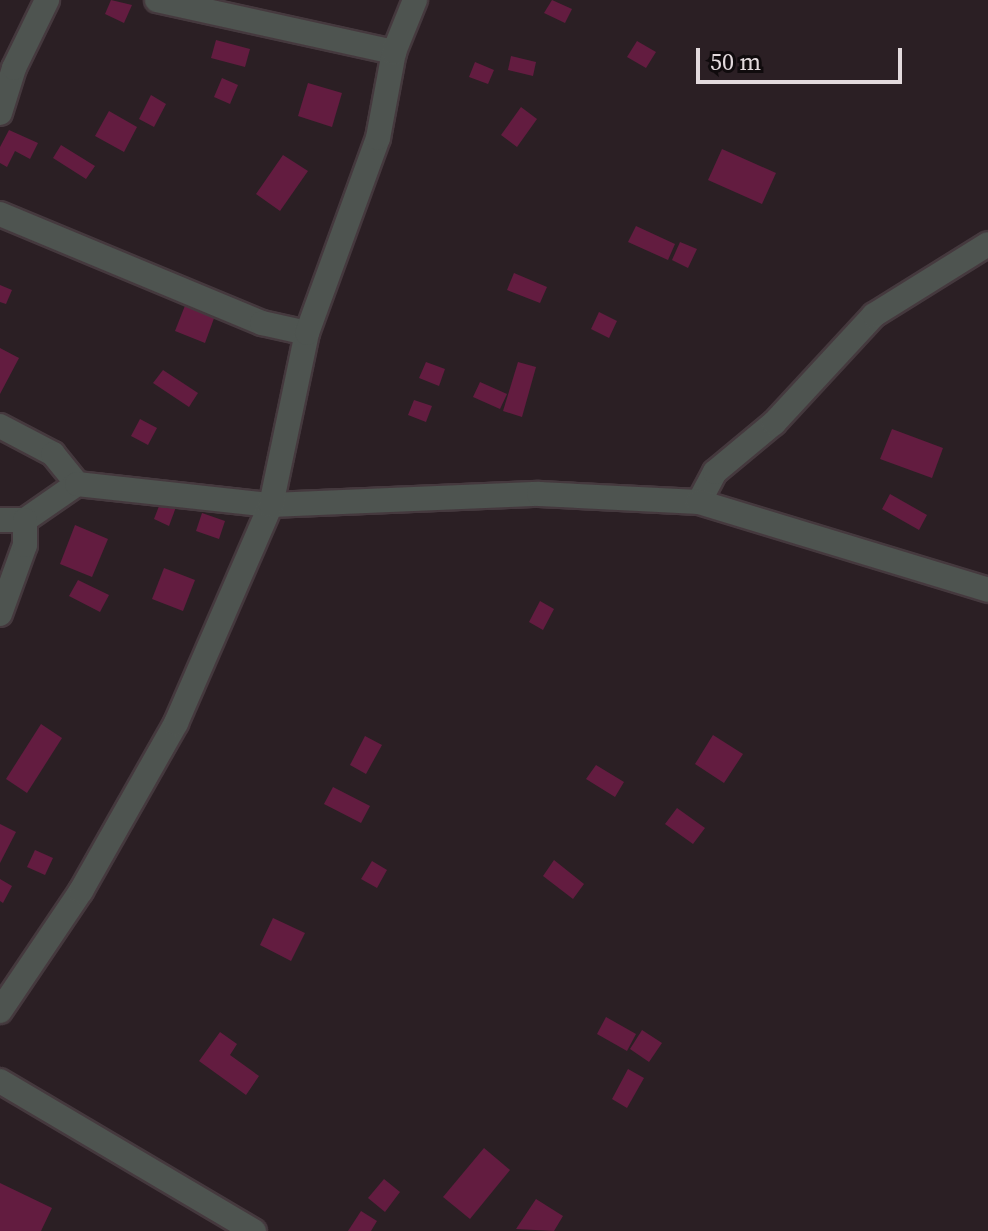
<!DOCTYPE html>
<style>
body{margin:0}
#map{position:relative;width:988px;height:1231px;overflow:hidden;background:#2b1f24;font-family:"Source Serif 4",serif}
div>[style]{position:absolute}
.building>*{inset:0;background:#631c40}
.roads{filter:drop-shadow(2px 0 #45393e) drop-shadow(-2px 0 #45393e) drop-shadow(0 2px #45393e) drop-shadow(0 -2px #45393e)}
.street>*{height:24px;margin:-12px;padding:0 12px;transform-origin:12px;border-radius:12px;background:#4e5450}
span{translate:-50% -50%;white-space:nowrap;text-align:center;line-height:1.15;-webkit-text-stroke:7px #100b0d;paint-order:stroke}
.scale{position:absolute;left:696px;top:48px;width:206px;height:36px;box-sizing:border-box;border:4px solid #e3dadd;border-top:0;padding-left:10px;font-size:24px;line-height:28px;white-space:nowrap;color:#e3dadd;-webkit-text-stroke:6px #100b0d;paint-order:stroke}
</style>
<div id="map">
<div class="building">
<div style="clip-path:polygon(111px 0,132px 5px,124px 23px,105px 14px)"></div>
<div style="clip-path:polygon(552px 0,572px 9px,565px 23px,544px 13px)"></div>
<div style="clip-path:polygon(216px 40px,250px 49px,245px 67px,211px 58px)"></div>
<div style="clip-path:polygon(637px 41px,656px 52px,646px 68px,627px 57px)"></div>
<div style="clip-path:polygon(511px 56px,536px 62px,533px 76px,508px 70px)"></div>
<div style="clip-path:polygon(475px 62px,494px 70px,488px 84px,469px 77px)"></div>
<div style="clip-path:polygon(222px 78px,238px 85px,230px 104px,214px 97px)"></div>
<div style="clip-path:polygon(308px 83px,342px 93px,332px 127px,298px 116px)"></div>
<div style="clip-path:polygon(151px 95px,166px 104px,154px 127px,139px 119px)"></div>
<div style="clip-path:polygon(521px 107px,537px 119px,517px 147px,501px 135px)"></div>
<div style="clip-path:polygon(109px 111px,137px 127px,124px 152px,95px 136px)"></div>
<div style="clip-path:polygon(9px 130px,38px 143px,30px 159px,15px 151px,7px 167px,0 163px,0 147px)"></div>
<div style="clip-path:polygon(61px 145px,95px 166px,86px 179px,53px 158px)"></div>
<div style="clip-path:polygon(722px 149px,776px 173px,762px 204px,708px 180px)"></div>
<div style="clip-path:polygon(283px 155px,308px 171px,280px 211px,256px 194px)"></div>
<div style="clip-path:polygon(636px 226px,675px 244px,668px 260px,628px 242px)"></div>
<div style="clip-path:polygon(680px 242px,697px 249px,688px 268px,672px 260px)"></div>
<div style="clip-path:polygon(514px 273px,547px 287px,540px 303px,507px 290px)"></div>
<div style="clip-path:polygon(0 285px,12px 290px,6px 304px,0 302px)"></div>
<div style="clip-path:polygon(188px 298px,217px 310px,205px 343px,175px 331px)"></div>
<div style="clip-path:polygon(599px 312px,617px 321px,609px 338px,591px 329px)"></div>
<div style="clip-path:polygon(0 348px,19px 358px,0 394px)"></div>
<div style="clip-path:polygon(426px 362px,445px 369px,439px 386px,419px 378px)"></div>
<div style="clip-path:polygon(518px 362px,536px 367px,522px 417px,503px 411px)"></div>
<div style="clip-path:polygon(163px 370px,198px 393px,189px 407px,153px 383px)"></div>
<div style="clip-path:polygon(480px 382px,507px 394px,500px 409px,473px 397px)"></div>
<div style="clip-path:polygon(414px 400px,432px 406px,426px 422px,408px 415px)"></div>
<div style="clip-path:polygon(140px 419px,157px 428px,148px 445px,131px 436px)"></div>
<div style="clip-path:polygon(892px 429px,943px 448px,932px 478px,880px 459px)"></div>
<div style="clip-path:polygon(890px 494px,927px 515px,919px 530px,882px 509px)"></div>
<div style="clip-path:polygon(161px 501px,176px 507px,169px 526px,154px 519px)"></div>
<div style="clip-path:polygon(202px 513px,225px 521px,219px 539px,196px 531px)"></div>
<div style="clip-path:polygon(75px 525px,108px 539px,92px 577px,60px 564px)"></div>
<div style="clip-path:polygon(164px 568px,195px 580px,183px 611px,152px 599px)"></div>
<div style="clip-path:polygon(78px 580px,109px 595px,100px 612px,69px 596px)"></div>
<div style="clip-path:polygon(540px 601px,554px 609px,543px 630px,529px 622px)"></div>
<div style="clip-path:polygon(41px 724px,62px 738px,27px 793px,6px 779px)"></div>
<div style="clip-path:polygon(713px 735px,743px 754px,724px 783px,695px 764px)"></div>
<div style="clip-path:polygon(365px 736px,382px 745px,366px 774px,350px 765px)"></div>
<div style="clip-path:polygon(596px 765px,624px 782px,615px 797px,586px 779px)"></div>
<div style="clip-path:polygon(333px 787px,370px 806px,361px 823px,324px 804px)"></div>
<div style="clip-path:polygon(677px 808px,705px 828px,693px 844px,665px 824px)"></div>
<div style="clip-path:polygon(0 824px,16px 832px,0 863px)"></div>
<div style="clip-path:polygon(35px 850px,53px 858px,45px 875px,27px 867px)"></div>
<div style="clip-path:polygon(554px 860px,584px 884px,573px 899px,543px 876px)"></div>
<div style="clip-path:polygon(372px 861px,387px 870px,377px 888px,361px 879px)"></div>
<div style="clip-path:polygon(0 879px,12px 886px,3px 903px,0 901px)"></div>
<div style="clip-path:polygon(273px 918px,305px 933px,291px 961px,260px 945px)"></div>
<div style="clip-path:polygon(606px 1017px,636px 1034px,627px 1051px,597px 1034px)"></div>
<div style="clip-path:polygon(642px 1030px,662px 1043px,649px 1062px,630px 1049px)"></div>
<div style="clip-path:polygon(220px 1032px,237px 1044px,230px 1055px,259px 1076px,246px 1095px,199px 1061px)"></div>
<div style="clip-path:polygon(628px 1069px,644px 1078px,627px 1108px,612px 1099px)"></div>
<div style="clip-path:polygon(484px 1148px,510px 1170px,470px 1219px,443px 1197px)"></div>
<div style="clip-path:polygon(384px 1179px,400px 1192px,385px 1212px,368px 1198px)"></div>
<div style="clip-path:polygon(0 1183px,52px 1208px,41px 1231px,0 1231px)"></div>
<div style="clip-path:polygon(536px 1199px,563px 1216px,554px 1231px,516px 1229px)"></div>
<div style="clip-path:polygon(361px 1211px,377px 1221px,371px 1231px,348px 1231px)"></div>
</div>
<div class="roads">
<div class="street">
<div style="left:157px;top:0;width:243px;rotate:12.4deg"></div>
<div style="left:0;top:113px;width:47px;rotate:-72.7deg"></div>
<div style="left:14px;top:68px;width:76px;rotate:-64.1deg"></div>
<div style="left:0;top:214px;width:284px;rotate:22.6deg"></div>
<div style="left:262px;top:323px;width:46px;rotate:12.5deg"></div>
<div style="left:0;top:426px;width:60px;rotate:27.8deg"></div>
<div style="left:53px;top:454px;width:38px;rotate:51deg"></div>
<div style="left:699px;top:502px;width:34px;rotate:-62deg"></div>
<div style="left:715px;top:472px;width:77px;rotate:-39.7deg"></div>
<div style="left:774px;top:423px;width:147px;rotate:-47.2deg"></div>
<div style="left:874px;top:315px;width:134px;rotate:-31.9deg"></div>
<div style="left:0;top:520px;width:25px"></div>
<div style="left:25px;top:520px;width:63px;rotate:-34.7deg"></div>
<div style="left:77px;top:484px;width:195px;rotate:6.2deg"></div>
<div style="left:271px;top:505px;width:268px;rotate:-2.4deg"></div>
<div style="left:539px;top:494px;width:160px;rotate:2.9deg"></div>
<div style="left:699px;top:502px;width:302px;rotate:16.9deg"></div>
<div style="left:0;top:614px;width:73px;rotate:-70.1deg"></div>
<div style="left:25px;top:545px;width:25px;rotate:-90deg"></div>
<div style="left:0;top:1011px;width:145px;rotate:-56deg"></div>
<div style="left:81px;top:891px;width:193px;rotate:-60.5deg"></div>
<div style="left:176px;top:723px;width:238px;rotate:-66.5deg"></div>
<div style="left:271px;top:505px;width:176px;rotate:-78.2deg"></div>
<div style="left:307px;top:333px;width:208px;rotate:-70deg"></div>
<div style="left:378px;top:138px;width:87px;rotate:-79.5deg"></div>
<div style="left:394px;top:52px;width:56px;rotate:-68deg"></div>
<div style="left:0;top:1081px;width:295px;rotate:30.6deg"></div>
</div>
</div>
<div class="scale">50 m</div>
</div>
